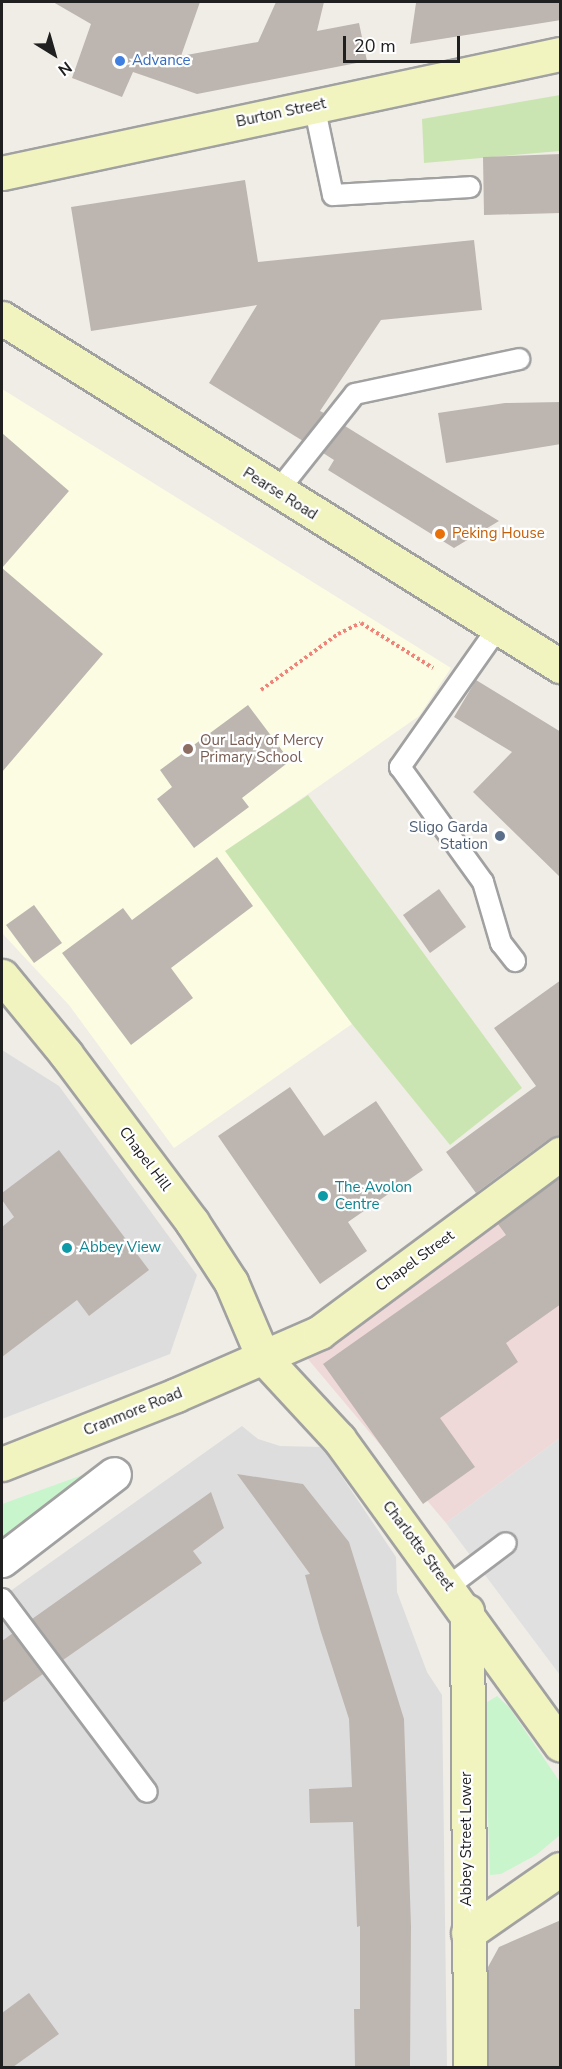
<!DOCTYPE html>
<style>
body{margin:0}
#map{position:relative;width:562px;height:2069px;overflow:hidden;background:#f0ede7;font-family:"Nunito Sans",sans-serif}
div>[style]{position:absolute}
.residential>*{inset:0;background:#dedddd}
.commercial>*{inset:0;background:#efd9d8}
.education>*{inset:0;background:#fcfce3}
.grass>*{inset:0;background:#cbe5b2}
.park>*{inset:0;background:#c9f5cc}
.parking>*{inset:0;background:#e0e0e0}
.building>*{inset:0;background:#bdb6b0}
.path>*{height:4px;margin-top:-2px;transform-origin:0;background:repeating-linear-gradient(90deg,#ee847a 0 3px,transparent 0 6px)}
.roads{filter:drop-shadow(2px 0 #a1a1a1) drop-shadow(-2px 0 #a1a1a1) drop-shadow(0 2px #a1a1a1) drop-shadow(0 -2px #a1a1a1)}
.lane>*{height:20px;margin:-10px;padding:0 10px;transform-origin:10px;border-radius:10px;background:#fff}
.street>*{height:33px;margin:-16.5px;padding:0 16.5px;transform-origin:16.5px;border-radius:16.5px;background:#fff}
.secondary>*{height:33px;margin:-16.5px;padding:0 16.5px;transform-origin:16.5px;border-radius:16.5px;background:#f2f4c0}
.dots>*{width:16px;height:16px;translate:-50% -50%;box-sizing:border-box;border:3px solid #fff;border-radius:50%}
span{translate:-50% -50%;white-space:nowrap;text-align:center;line-height:1.15;-webkit-text-stroke:4.5px #fff;paint-order:stroke}
.shop-label{font-size:15px;color:#366cbe}
.left{translate:0 -50%;text-align:left}
.street-label{font-size:15px;color:#202020}
.food-label{font-size:15px;color:#c56008}
.education-label{font-size:15px;color:#785e54}
.service-label{font-size:15px;color:#4e5e75}
.right{translate:-100% -50%;text-align:right}
.culture-label{font-size:15px;color:#0d838f}
.frame{position:absolute;inset:0;border:3px solid #202020;pointer-events:none}
.north{position:absolute;left:24px;top:24px;width:60px;height:60px;-webkit-text-stroke:4px #fff;paint-order:stroke;rotate:143deg;font-size:16px;font-weight:700;line-height:24px;text-align:center;color:#202020}
.north::after{content:'';display:block;margin:auto;width:21px;height:27px;background:#202020;clip-path:polygon(50% 0,100% 100%,50% 72%,0 100%)}
.scale{position:absolute;left:343px;top:36px;width:117px;height:27px;box-sizing:border-box;border:3px solid #202020;border-top:0;padding-left:8px;font-size:18px;line-height:21px;white-space:nowrap;color:#202020;-webkit-text-stroke:4px #fff;paint-order:stroke}
</style>
<div id="map">
<div class="residential">
<div style="clip-path:polygon(2px 1050px,59px 1086px,197px 1275px,170px 1354px,2px 1419px)"></div>
<div style="clip-path:polygon(242px 1426px,258px 1439px,280px 1446px,322px 1447px,396px 1557px,397px 1592px,427px 1672px,442px 1695px,447px 2067px,2px 2067px,2px 1597px)"></div>
</div>
<div class="commercial">
<div style="clip-path:polygon(560px 1174px,560px 1438px,446px 1523px,307px 1358px)"></div>
</div>
<div class="education">
<div style="clip-path:polygon(2px 389px,451px 668px,419px 716px,241px 841px,294px 944px,352px 1024px,174px 1148px,69px 1005px,2px 933px)"></div>
</div>
<div class="grass">
<div style="clip-path:polygon(560px 95px,560px 151px,424px 163px,422px 119px)"></div>
<div style="clip-path:polygon(308px 795px,522px 1088px,450px 1145px,352px 1024px,225px 851px)"></div>
</div>
<div class="park">
<div style="clip-path:polygon(88px 1473px,2px 1538px,2px 1504px)"></div>
<div style="clip-path:polygon(497px 1696px,509px 1707px,560px 1782px,560px 1835px,536px 1855px,501px 1874px,490px 1875px,484px 1704px)"></div>
</div>
<div class="parking">
<div style="clip-path:polygon(560px 1438px,560px 1675px,446px 1523px)"></div>
</div>
<div class="building">
<div style="clip-path:polygon(53px 2px,200px 2px,181px 56px,258px 42px,276px 2px,324px 2px,317px 31px,359px 23px,367px 61px,197px 94px,133px 72px,122px 97px,72px 78px,91px 24px)"></div>
<div style="clip-path:polygon(431px 2px,561px 2px,561px 20px,410px 44px,416px 3px)"></div>
<div style="clip-path:polygon(561px 154px,561px 213px,484px 215px,483px 157px)"></div>
<div style="clip-path:polygon(245px 180px,258px 262px,474px 240px,482px 310px,381px 320px,320px 411px,324px 413px,303px 441px,209px 383px,257px 305px,91px 331px,71px 207px)"></div>
<div style="clip-path:polygon(561px 402px,561px 444px,446px 463px,438px 413px,505px 403px)"></div>
<div style="clip-path:polygon(345px 426px,476px 507px,499px 521px,454px 548px,328px 470px,334px 460px,323px 453px)"></div>
<div style="clip-path:polygon(2px 433px,69px 491px,2px 568px,103px 654px,2px 772px)"></div>
<div style="clip-path:polygon(476px 680px,561px 732px,561px 878px,473px 792px,512px 752px,454px 717px)"></div>
<div style="clip-path:polygon(248px 705px,290px 761px,242px 798px,249px 807px,194px 848px,157px 799px,172px 787px,160px 770px)"></div>
<div style="clip-path:polygon(217px 857px,253px 906px,171px 968px,193px 998px,131px 1045px,62px 953px,123px 908px,132px 920px)"></div>
<div style="clip-path:polygon(439px 889px,466px 927px,430px 953px,403px 915px)"></div>
<div style="clip-path:polygon(34px 905px,62px 943px,34px 963px,6px 925px)"></div>
<div style="clip-path:polygon(561px 980px,561px 1136px,549px 1139px,476px 1193px,446px 1152px,536px 1086px,494px 1028px)"></div>
<div style="clip-path:polygon(290px 1087px,324px 1136px,376px 1101px,423px 1170px,348px 1222px,367px 1251px,320px 1284px,218px 1136px)"></div>
<div style="clip-path:polygon(59px 1150px,149px 1270px,89px 1316px,77px 1300px,2px 1357px,2px 1227px,14px 1217px,2px 1200px,2px 1193px)"></div>
<div style="clip-path:polygon(561px 1177px,561px 1304px,506px 1343px,518px 1362px,440px 1418px,475px 1467px,423px 1504px,323px 1364px,506px 1235px,498px 1224px)"></div>
<div style="clip-path:polygon(237px 1474px,303px 1484px,349px 1542px,404px 1719px,411px 1926px,410px 2067px,355px 2067px,354px 2009px,360px 2009px,360px 1926px,357px 1927px,353px 1822px,310px 1823px,309px 1789px,352px 1787px,349px 1719px,320px 1629px,305px 1575px,310px 1574px)"></div>
<div style="clip-path:polygon(211px 1492px,224px 1528px,193px 1551px,202px 1563px,63px 1660px,32px 1619px)"></div>
<div style="clip-path:polygon(13px 1633px,43px 1674px,2px 1703px,2px 1641px)"></div>
<div style="clip-path:polygon(561px 1920px,561px 2067px,489px 2067px,488px 1967px,499px 1947px)"></div>
<div style="clip-path:polygon(29px 1993px,59px 2034px,13px 2067px,2px 2067px,2px 2013px)"></div>
</div>
<div class="path">
<div style="left:261px;top:690px;width:95px;rotate:-36deg"></div>
<div style="left:338px;top:634px;width:25px;rotate:-26deg"></div>
<div style="left:361px;top:623px;width:85px;rotate:32deg"></div>
</div>
<div class="roads">
<div class="lane">
<div style="left:314px;top:105px;width:92px;rotate:78.1deg"></div>
<div style="left:333px;top:195px;width:137px;rotate:-3.3deg"></div>
<div style="left:277px;top:492px;width:125px;rotate:-51.5deg"></div>
<div style="left:355px;top:394px;width:168px;rotate:-12deg"></div>
<div style="left:497px;top:629px;width:169px;rotate:125.1deg"></div>
<div style="left:400px;top:767px;width:142px;rotate:54.2deg"></div>
<div style="left:483px;top:882px;width:64px;rotate:73.6deg"></div>
<div style="left:501px;top:943px;width:23px;rotate:52deg"></div>
<div style="left:449px;top:1586px;width:71px;rotate:-37deg"></div>
<div style="left:2px;top:1599px;width:241px;rotate:53.1deg"></div>
</div>
<div class="street">
<div style="left:2px;top:1560px;width:141px;rotate:-37.5deg"></div>
</div>
<div class="secondary">
<div style="left:2px;top:173px;width:571px;rotate:-12.04deg"></div>
<div style="left:2px;top:318px;width:658px;rotate:31.95deg"></div>
<div style="left:2px;top:976px;width:101px;rotate:50.6deg"></div>
<div style="left:66px;top:1054px;width:210px;rotate:53.1deg"></div>
<div style="left:192px;top:1222px;width:72px;rotate:57deg"></div>
<div style="left:231px;top:1282px;width:82px;rotate:66.9deg"></div>
<div style="left:263px;top:1357px;width:112px;rotate:47.2deg"></div>
<div style="left:339px;top:1439px;width:377px;rotate:54.1deg"></div>
<div style="left:2px;top:1464px;width:187px;rotate:-21.6deg"></div>
<div style="left:176px;top:1395px;width:157px;rotate:-23.6deg"></div>
<div style="left:320px;top:1332px;width:299px;rotate:-36.6deg"></div>
<div style="left:467px;top:1611px;width:457px;rotate:89.6deg"></div>
<div style="left:468px;top:1933px;width:112px;rotate:-34.8deg"></div>
</div>
</div>
<div class="dots">
<div style="left:120px;top:61px;background:#3f7fe0"></div>
<div style="left:440px;top:534px;background:#e8710a"></div>
<div style="left:188px;top:749px;background:#8d6e63"></div>
<div style="left:500px;top:836px;background:#5c6f8a"></div>
<div style="left:323px;top:1196px;background:#0f9aa8"></div>
<div style="left:67px;top:1248px;background:#0f9aa8"></div>
</div>
<div class="shop-label">
<span class="left" style="left:132px;top:61px">Advance</span>
</div>
<div class="street-label">
<span style="left:281px;top:113px;rotate:-12deg">Burton Street</span>
<span style="left:280px;top:494px;rotate:32deg">Pearse Road</span>
<span style="left:145px;top:1159px;rotate:53deg">Chapel Hill</span>
<span style="left:415px;top:1261px;rotate:-36deg">Chapel Street</span>
<span style="left:133px;top:1412px;rotate:-22deg">Cranmore Road</span>
<span style="left:418px;top:1546px;rotate:53deg">Charlotte Street</span>
<span style="left:467px;top:1839px;rotate:-90deg">Abbey Street Lower</span>
</div>
<div class="food-label">
<span class="left" style="left:452px;top:534px">Peking House</span>
</div>
<div class="education-label">
<span class="left" style="left:200px;top:749px">Our Lady of Mercy<br>Primary School</span>
</div>
<div class="service-label">
<span class="right" style="left:488px;top:836px">Sligo Garda<br>Station</span>
</div>
<div class="culture-label">
<span class="left" style="left:335px;top:1196px">The Avolon<br>Centre</span>
<span class="left" style="left:79px;top:1248px">Abbey View</span>
</div>
<div class="frame"></div>
<div class="north">N</div>
<div class="scale">20 m</div>
</div>
